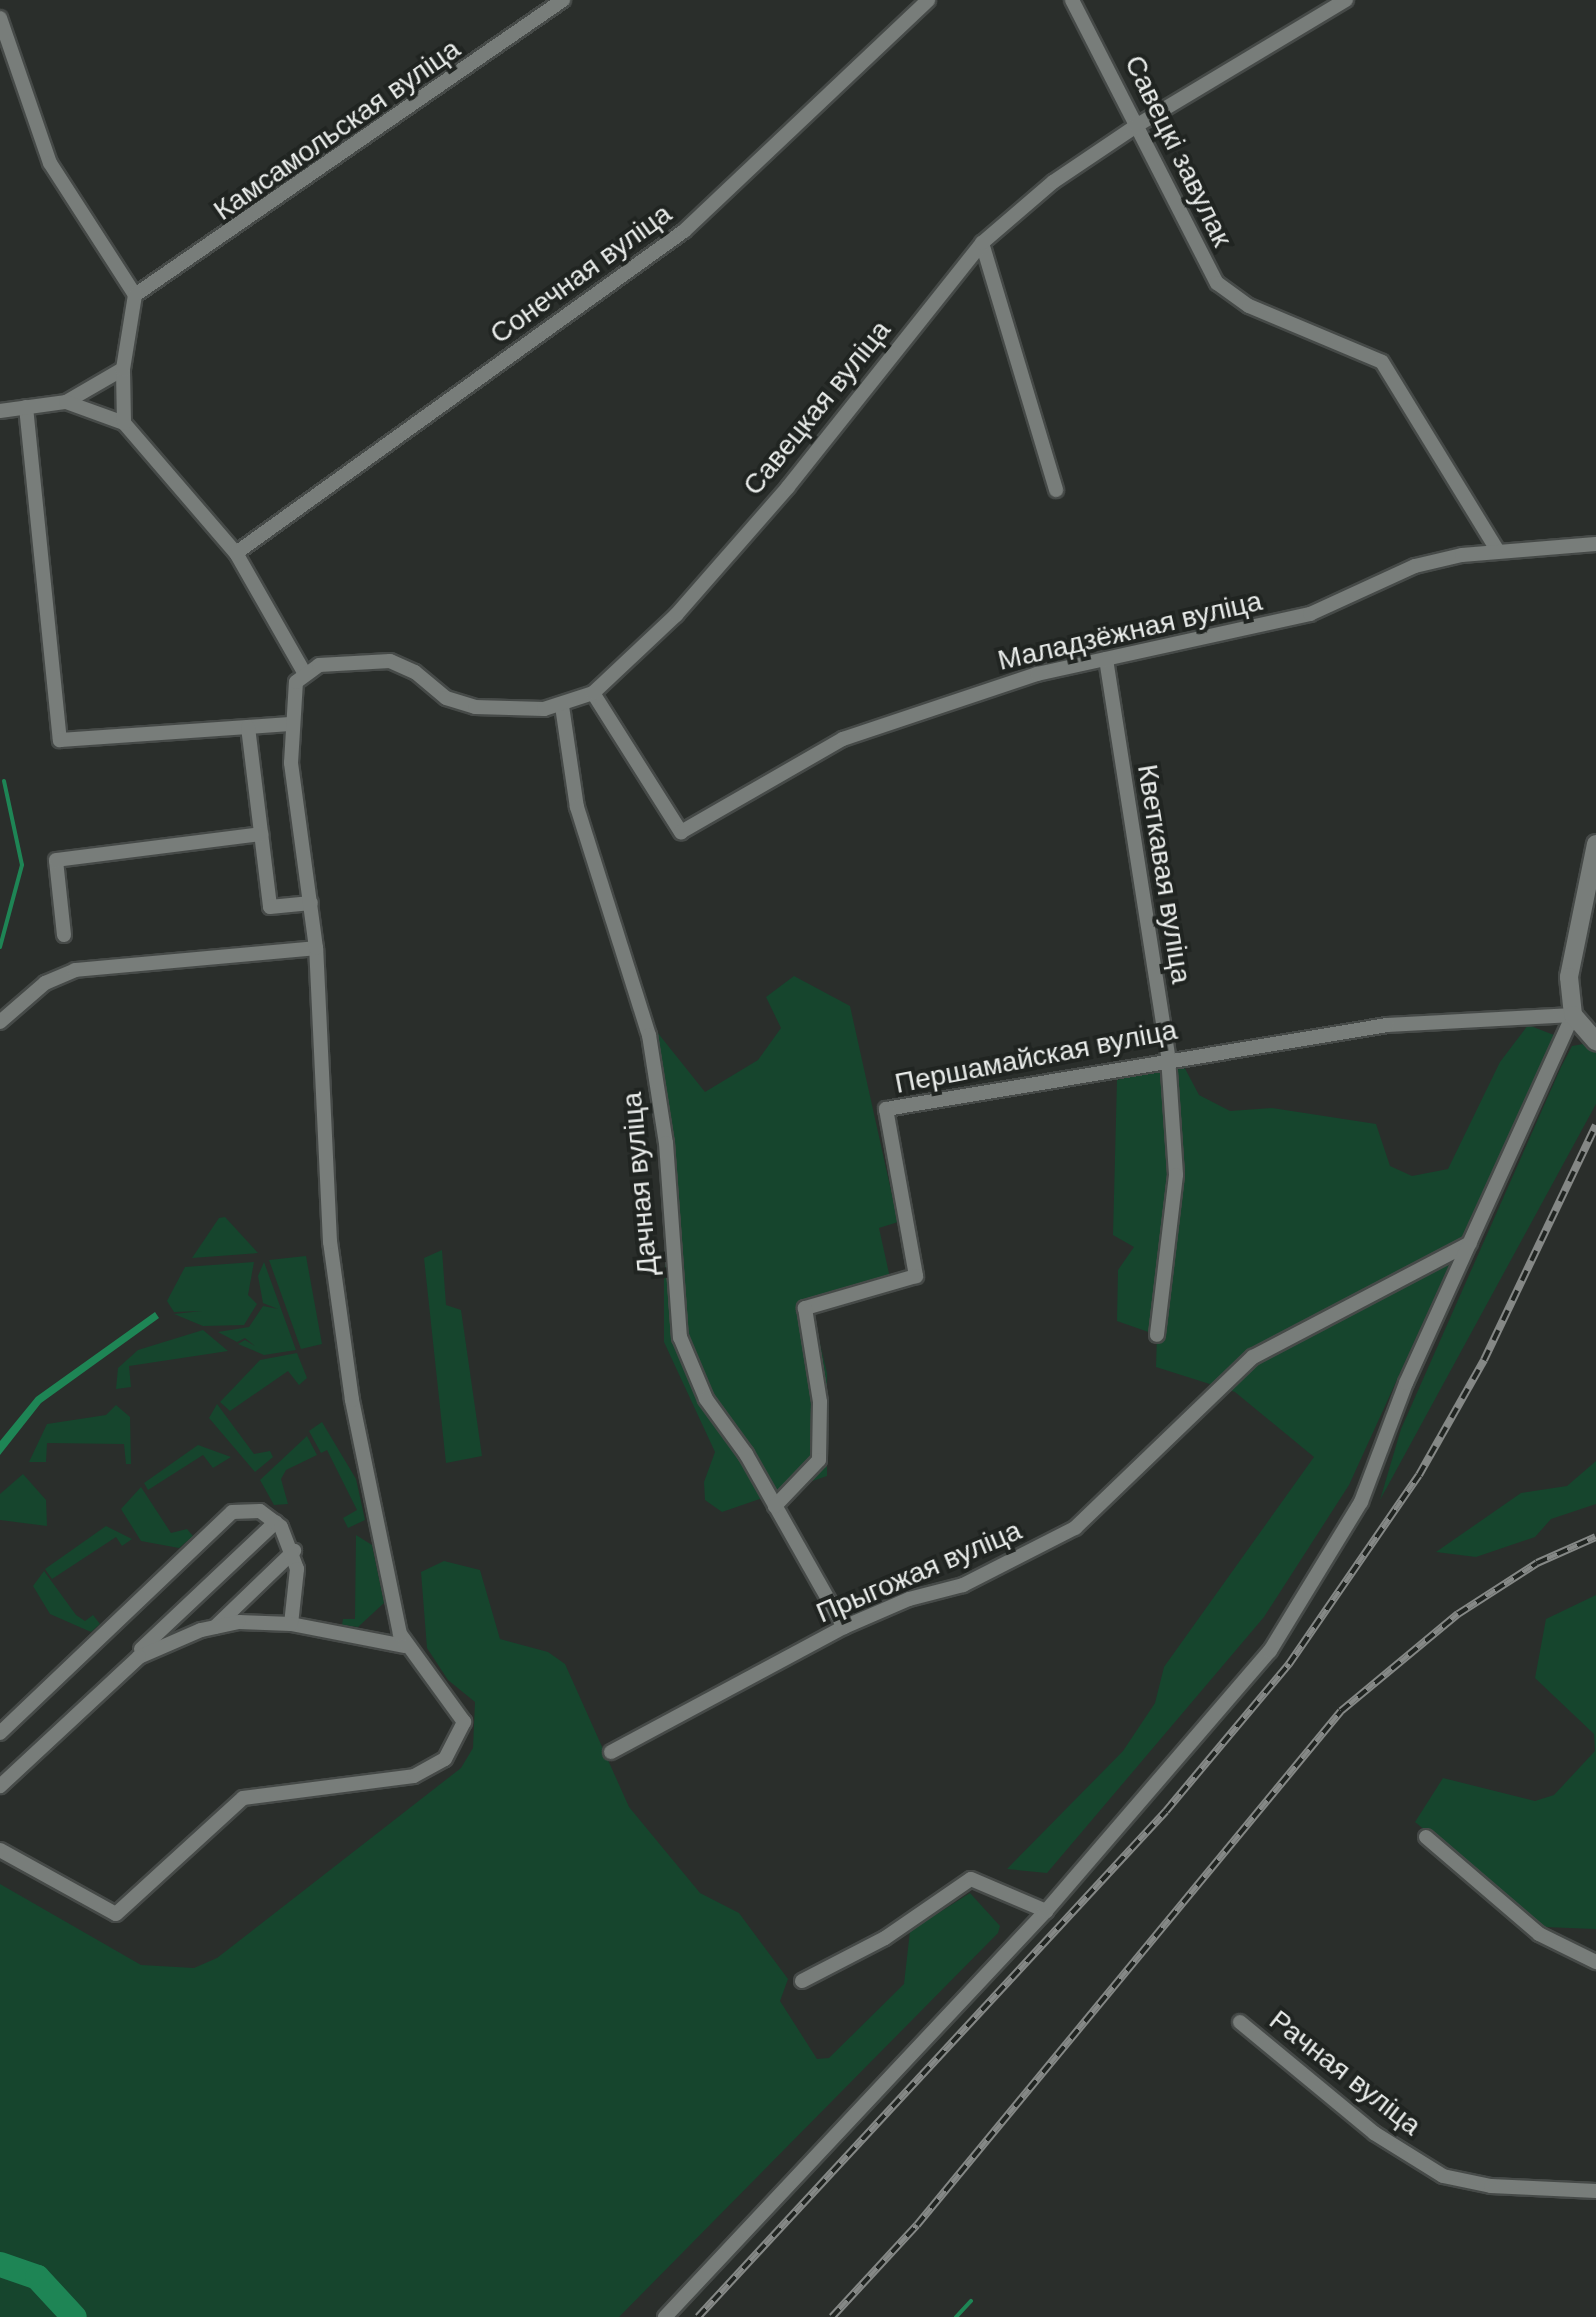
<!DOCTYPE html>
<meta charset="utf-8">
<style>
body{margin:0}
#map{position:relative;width:1596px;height:2317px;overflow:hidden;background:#2a2e2b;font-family:"DM Sans",sans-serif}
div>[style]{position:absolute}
.green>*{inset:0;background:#16452d}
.water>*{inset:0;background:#1e8555}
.stream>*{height:4px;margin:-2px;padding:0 2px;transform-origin:2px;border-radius:2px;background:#1e8555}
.river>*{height:25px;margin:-12.5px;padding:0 12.5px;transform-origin:12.5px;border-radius:12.5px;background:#1e8555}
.roads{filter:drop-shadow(2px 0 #464a48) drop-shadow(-2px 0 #464a48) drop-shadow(0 2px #464a48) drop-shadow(0 -2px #464a48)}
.minor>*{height:14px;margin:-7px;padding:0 7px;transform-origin:7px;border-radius:7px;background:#787d7a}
.tertiary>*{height:18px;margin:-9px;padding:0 9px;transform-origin:9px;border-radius:9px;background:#787d7a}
.rail>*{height:8px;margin-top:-4px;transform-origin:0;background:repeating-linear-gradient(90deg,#202421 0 11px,#858886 0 22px);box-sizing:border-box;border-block:2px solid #858886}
span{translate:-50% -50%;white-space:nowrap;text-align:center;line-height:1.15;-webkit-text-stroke:8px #202421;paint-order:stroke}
.street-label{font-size:28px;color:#eaedeb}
</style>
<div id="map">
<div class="green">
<div style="clip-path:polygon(794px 976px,850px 1006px,898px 1222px,879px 1228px,890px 1278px,812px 1310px,827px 1373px,827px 1476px,722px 1512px,705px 1500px,704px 1482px,715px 1452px,664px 1342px,664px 1271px,677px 1213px,657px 1032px,705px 1092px,758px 1060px,781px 1028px,766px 997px)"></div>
<div style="clip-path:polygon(1528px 1025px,1554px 1035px,1349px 1485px,1264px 1617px,1047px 1873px,1007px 1869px,1123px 1751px,1155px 1703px,1164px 1667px,1314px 1457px,1235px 1392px,1156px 1367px,1157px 1335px,1117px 1321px,1118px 1270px,1134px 1247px,1113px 1235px,1117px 1080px,1181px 1061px,1199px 1095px,1230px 1111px,1272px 1108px,1376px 1124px,1390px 1166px,1412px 1176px,1448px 1169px,1500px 1062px)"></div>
<div style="clip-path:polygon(1583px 1044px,1596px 1051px,1596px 1104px,1380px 1500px,1401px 1429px,1561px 1067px,1572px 1046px)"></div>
<div style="clip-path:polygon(225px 1217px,258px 1253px,192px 1258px,219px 1218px)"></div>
<div style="clip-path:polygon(442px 1250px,446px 1305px,461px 1310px,482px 1456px,446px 1463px,424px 1258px)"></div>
<div style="clip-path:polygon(306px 1256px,322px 1344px,301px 1349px,269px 1260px)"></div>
<div style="clip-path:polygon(254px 1262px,248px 1295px,257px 1304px,244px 1325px,203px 1326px,174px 1314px,202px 1311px,174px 1312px,167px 1301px,185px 1267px)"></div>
<div style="clip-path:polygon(264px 1262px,296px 1350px,264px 1355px,238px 1344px,245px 1340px,255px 1346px,245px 1338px,237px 1342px,218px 1332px,249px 1327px,263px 1306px,278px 1309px,263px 1303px,258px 1276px)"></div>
<div style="clip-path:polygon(203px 1330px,228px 1351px,129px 1366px,131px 1387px,116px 1389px,118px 1368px,138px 1350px)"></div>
<div style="clip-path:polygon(297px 1353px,307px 1378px,299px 1385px,288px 1371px,230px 1411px,220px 1402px,260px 1360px)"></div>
<div style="clip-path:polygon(217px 1404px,254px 1454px,270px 1451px,273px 1457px,255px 1472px,209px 1418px)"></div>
<div style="clip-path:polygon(116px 1405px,130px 1417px,131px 1464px,126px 1464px,124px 1444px,47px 1443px,46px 1462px,29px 1462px,47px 1424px,106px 1415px)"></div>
<div style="clip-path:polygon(322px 1422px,356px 1479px,365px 1520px,348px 1528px,343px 1518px,357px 1510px,327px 1450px,321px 1453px,309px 1431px)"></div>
<div style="clip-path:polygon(307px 1436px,317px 1455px,286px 1470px,281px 1479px,288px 1504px,274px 1505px,260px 1480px)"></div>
<div style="clip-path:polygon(198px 1445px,231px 1457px,213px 1468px,203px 1455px,148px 1490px,144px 1483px)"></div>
<div style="clip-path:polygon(1596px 1461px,1596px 1504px,1551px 1519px,1535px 1537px,1476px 1557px,1436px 1552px,1521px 1493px,1567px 1486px)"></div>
<div style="clip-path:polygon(23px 1474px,46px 1500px,47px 1526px,0 1520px,0 1494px)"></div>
<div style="clip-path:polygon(141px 1487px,171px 1533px,187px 1529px,193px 1536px,179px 1548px,141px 1541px,121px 1509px)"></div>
<div style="clip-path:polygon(106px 1526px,132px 1539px,122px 1546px,116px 1537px,52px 1579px,45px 1569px)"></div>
<div style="clip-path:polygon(356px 1535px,372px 1545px,384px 1603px,358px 1627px,342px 1625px,343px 1619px,355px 1619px)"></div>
<div style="clip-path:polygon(444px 1561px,480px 1570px,500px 1639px,548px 1652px,565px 1664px,629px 1807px,700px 1893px,739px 1913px,788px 1979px,780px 2001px,817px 2059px,829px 2058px,904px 1984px,910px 1931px,970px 1893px,1000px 1926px,998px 1933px,619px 2317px,0 2317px,0 1884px,141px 1965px,194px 1968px,217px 1958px,461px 1768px,473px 1748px,475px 1702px,448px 1680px,427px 1648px,421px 1572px)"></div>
<div style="clip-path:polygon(44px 1571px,76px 1615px,85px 1621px,93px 1615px,100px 1624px,91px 1632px,50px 1614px,33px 1586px)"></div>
<div style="clip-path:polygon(1596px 1595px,1596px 1929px,1544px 1927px,1415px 1822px,1443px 1778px,1535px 1801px,1554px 1795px,1595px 1751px,1594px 1734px,1535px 1678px,1546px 1619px)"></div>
</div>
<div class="water">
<div style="clip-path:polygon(155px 1312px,159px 1318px,41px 1403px,0 1455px,0 1441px,36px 1397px)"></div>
</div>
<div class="stream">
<div style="left:0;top:947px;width:85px;rotate:-75deg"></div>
<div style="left:22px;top:865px;width:86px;rotate:-102.1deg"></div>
<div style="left:956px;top:2317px;width:22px;rotate:-47deg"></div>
</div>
<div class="river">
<div style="left:0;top:2264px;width:39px;rotate:19deg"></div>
<div style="left:37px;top:2277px;width:54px;rotate:47.2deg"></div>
</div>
<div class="roads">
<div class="minor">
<div style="left:1072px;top:0;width:318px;rotate:62.9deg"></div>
<div style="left:1217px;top:283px;width:39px;rotate:36deg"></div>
<div style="left:1249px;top:306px;width:144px;rotate:22.8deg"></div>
<div style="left:1382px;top:362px;width:222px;rotate:58.5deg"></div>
<div style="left:0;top:18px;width:153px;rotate:71deg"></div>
<div style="left:50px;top:163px;width:157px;rotate:57.2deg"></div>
<div style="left:982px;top:243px;width:258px;rotate:73.3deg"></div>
<div style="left:135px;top:295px;width:520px;rotate:-34.58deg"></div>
<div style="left:66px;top:402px;width:66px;rotate:-30.1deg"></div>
<div style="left:26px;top:407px;width:335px;rotate:84.2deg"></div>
<div style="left:60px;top:740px;width:188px;rotate:-4deg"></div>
<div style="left:0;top:411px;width:67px;rotate:-7.8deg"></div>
<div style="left:66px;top:402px;width:62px;rotate:19.9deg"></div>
<div style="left:124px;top:423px;width:172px;rotate:49.3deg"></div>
<div style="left:236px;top:553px;width:137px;rotate:60.3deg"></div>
<div style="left:124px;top:423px;width:54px;rotate:-91.1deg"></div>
<div style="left:123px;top:369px;width:75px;rotate:-80.8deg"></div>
<div style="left:236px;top:553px;width:552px;rotate:-35.71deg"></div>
<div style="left:684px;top:231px;width:336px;rotate:-43.4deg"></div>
<div style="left:1106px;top:659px;width:403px;rotate:81.1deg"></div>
<div style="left:1168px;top:1057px;width:118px;rotate:86.1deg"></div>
<div style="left:1176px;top:1175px;width:161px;rotate:96.8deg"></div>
<div style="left:593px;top:693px;width:165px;rotate:57.7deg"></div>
<div style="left:681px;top:832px;width:187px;rotate:-29.9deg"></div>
<div style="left:843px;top:739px;width:205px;rotate:-18.5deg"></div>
<div style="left:1037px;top:674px;width:280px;rotate:-12.4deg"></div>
<div style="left:1310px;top:614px;width:115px;rotate:-24.6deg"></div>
<div style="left:1415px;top:566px;width:48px;rotate:-13.2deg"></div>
<div style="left:1462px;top:555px;width:134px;rotate:-4.7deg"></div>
<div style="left:562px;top:706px;width:102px;rotate:81.6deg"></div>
<div style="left:577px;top:807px;width:239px;rotate:72.5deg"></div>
<div style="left:649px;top:1035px;width:109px;rotate:81.1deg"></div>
<div style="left:666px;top:1143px;width:195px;rotate:85.9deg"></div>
<div style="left:680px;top:1337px;width:67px;rotate:67.2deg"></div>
<div style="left:706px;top:1399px;width:68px;rotate:54deg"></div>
<div style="left:746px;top:1454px;width:199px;rotate:60.5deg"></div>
<div style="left:290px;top:724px;width:42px;rotate:175.9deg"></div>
<div style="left:248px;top:727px;width:181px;rotate:83deg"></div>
<div style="left:270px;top:907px;width:41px;rotate:-5.6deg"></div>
<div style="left:64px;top:935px;width:75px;rotate:-96.1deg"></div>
<div style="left:56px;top:860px;width:207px;rotate:-7.2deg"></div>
<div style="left:0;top:1022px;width:60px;rotate:-40.9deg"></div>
<div style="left:45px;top:983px;width:33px;rotate:-23deg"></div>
<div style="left:75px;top:970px;width:242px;rotate:-5.2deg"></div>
<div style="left:291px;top:1624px;width:115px;rotate:11deg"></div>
<div style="left:215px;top:1627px;width:110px;rotate:-43.9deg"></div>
<div style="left:141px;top:1649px;width:185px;rotate:-43.3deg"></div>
<div style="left:0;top:1733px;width:320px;rotate:-43.6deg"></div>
<div style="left:232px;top:1512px;width:28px;rotate:-2deg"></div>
<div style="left:260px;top:1511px;width:26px;rotate:37deg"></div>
<div style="left:281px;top:1527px;width:45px;rotate:69.1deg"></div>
<div style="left:297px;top:1569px;width:55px;rotate:96.2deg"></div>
<div style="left:291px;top:1624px;width:52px;rotate:-177.8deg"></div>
<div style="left:239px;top:1622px;width:39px;rotate:168deg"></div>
<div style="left:201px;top:1630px;width:68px;rotate:156.5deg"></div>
<div style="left:139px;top:1657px;width:190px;rotate:137.1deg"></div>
<div style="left:611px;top:1752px;width:264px;rotate:-28.2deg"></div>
<div style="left:844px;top:1627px;width:71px;rotate:-23.3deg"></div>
<div style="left:909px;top:1599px;width:56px;rotate:-14.5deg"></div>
<div style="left:963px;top:1585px;width:126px;rotate:-27deg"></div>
<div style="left:1075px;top:1528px;width:247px;rotate:-43.9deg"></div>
<div style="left:1253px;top:1357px;width:245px;rotate:-27.7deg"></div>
<div style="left:1426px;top:1837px;width:149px;rotate:40.6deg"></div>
<div style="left:1539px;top:1934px;width:64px;rotate:26.2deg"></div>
<div style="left:0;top:1850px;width:132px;rotate:28.9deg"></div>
<div style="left:116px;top:1914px;width:172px;rotate:-42.4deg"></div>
<div style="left:243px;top:1798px;width:172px;rotate:-7.3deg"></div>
<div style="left:414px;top:1776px;width:35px;rotate:-29deg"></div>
<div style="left:445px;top:1759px;width:42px;rotate:-62.8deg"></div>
<div style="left:464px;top:1722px;width:109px;rotate:-126deg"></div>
<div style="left:400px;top:1634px;width:239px;rotate:-101.6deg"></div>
<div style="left:352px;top:1400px;width:160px;rotate:-97.9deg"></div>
<div style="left:330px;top:1242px;width:294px;rotate:-92.7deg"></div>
<div style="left:316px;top:948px;width:187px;rotate:-97.7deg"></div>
<div style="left:291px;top:763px;width:81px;rotate:-86.5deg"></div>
<div style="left:296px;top:682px;width:29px;rotate:-36deg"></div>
<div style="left:319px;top:665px;width:71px;rotate:-3.2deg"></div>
<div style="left:390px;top:661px;width:27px;rotate:24deg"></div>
<div style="left:415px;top:672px;width:40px;rotate:40deg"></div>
<div style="left:446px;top:698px;width:30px;rotate:17deg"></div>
<div style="left:475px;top:707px;width:69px;rotate:1.7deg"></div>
<div style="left:544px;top:709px;width:52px;rotate:-18.1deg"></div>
<div style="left:593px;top:693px;width:114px;rotate:-43.2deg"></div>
<div style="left:676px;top:615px;width:170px;rotate:-48.8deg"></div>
<div style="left:788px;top:487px;width:312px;rotate:-51.5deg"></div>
<div style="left:982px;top:243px;width:94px;rotate:-40.7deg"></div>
<div style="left:1053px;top:182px;width:100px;rotate:-34deg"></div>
<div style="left:1136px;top:126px;width:245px;rotate:-31deg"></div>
<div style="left:802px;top:1981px;width:93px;rotate:-27.4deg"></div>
<div style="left:885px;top:1938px;width:104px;rotate:-34.5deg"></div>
<div style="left:971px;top:1879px;width:82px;rotate:23.1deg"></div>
<div style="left:1240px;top:2022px;width:174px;rotate:39.6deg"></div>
<div style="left:1374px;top:2133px;width:81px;rotate:31.9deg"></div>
<div style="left:1443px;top:2176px;width:49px;rotate:11.8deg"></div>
<div style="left:1491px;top:2186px;width:105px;rotate:2.7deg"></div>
<div style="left:665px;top:2317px;width:557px;rotate:-46.82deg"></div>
<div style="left:1046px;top:1911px;width:343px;rotate:-49.3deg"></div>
<div style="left:1270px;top:1651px;width:175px;rotate:-58.6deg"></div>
<div style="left:1361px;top:1502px;width:127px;rotate:-69.3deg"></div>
<div style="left:1406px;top:1383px;width:404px;rotate:-65.6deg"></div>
<div style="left:1573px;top:1015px;width:186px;rotate:176.9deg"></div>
<div style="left:1387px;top:1025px;width:508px;rotate:170.48deg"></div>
<div style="left:886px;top:1109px;width:170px;rotate:79.8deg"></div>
<div style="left:916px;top:1276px;width:116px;rotate:163.9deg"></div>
<div style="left:805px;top:1308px;width:95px;rotate:80.9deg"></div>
<div style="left:820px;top:1402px;width:58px;rotate:91deg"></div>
<div style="left:819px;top:1460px;width:64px;rotate:133.7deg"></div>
</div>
<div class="tertiary">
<div style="left:1596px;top:844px;width:136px;rotate:101.5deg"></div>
<div style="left:1569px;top:977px;width:38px;rotate:84deg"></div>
<div style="left:1573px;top:1015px;width:35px;rotate:49deg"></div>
</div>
</div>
<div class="rail">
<div style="left:698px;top:2317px;width:689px;rotate:-47.23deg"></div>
<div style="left:1166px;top:1811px;width:192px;rotate:-50.1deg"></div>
<div style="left:1289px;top:1664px;width:229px;rotate:-55.5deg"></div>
<div style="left:1419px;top:1475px;width:132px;rotate:-60.5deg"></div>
<div style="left:1484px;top:1360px;width:260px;rotate:-64.5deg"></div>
<div style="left:832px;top:2317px;width:125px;rotate:-47.3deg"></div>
<div style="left:917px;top:2225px;width:666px;rotate:-50.48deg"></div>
<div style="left:1341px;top:1711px;width:152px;rotate:-39.7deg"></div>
<div style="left:1458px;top:1614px;width:94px;rotate:-32.8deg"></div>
<div style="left:1537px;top:1563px;width:64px;rotate:-23.8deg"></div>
</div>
<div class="street-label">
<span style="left:337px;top:130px;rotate:-35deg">Камсамольская вуліца</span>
<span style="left:1178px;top:151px;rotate:64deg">Савецкі завулак</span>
<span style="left:581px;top:274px;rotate:-36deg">Сонечная вуліца</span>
<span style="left:817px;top:408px;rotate:-51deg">Савецкая вуліца</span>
<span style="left:1130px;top:631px;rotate:-13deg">Маладзёжная вуліца</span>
<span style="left:1164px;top:874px;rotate:81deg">Кветкавая вуліца</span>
<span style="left:1036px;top:1057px;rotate:-11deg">Першамайская вуліца</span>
<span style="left:640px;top:1184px;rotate:-95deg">Дачная вуліца</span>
<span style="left:919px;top:1572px;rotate:-23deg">Прыгожая вуліца</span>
<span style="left:1345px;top:2073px;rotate:38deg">Рачная вуліца</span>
</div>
</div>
